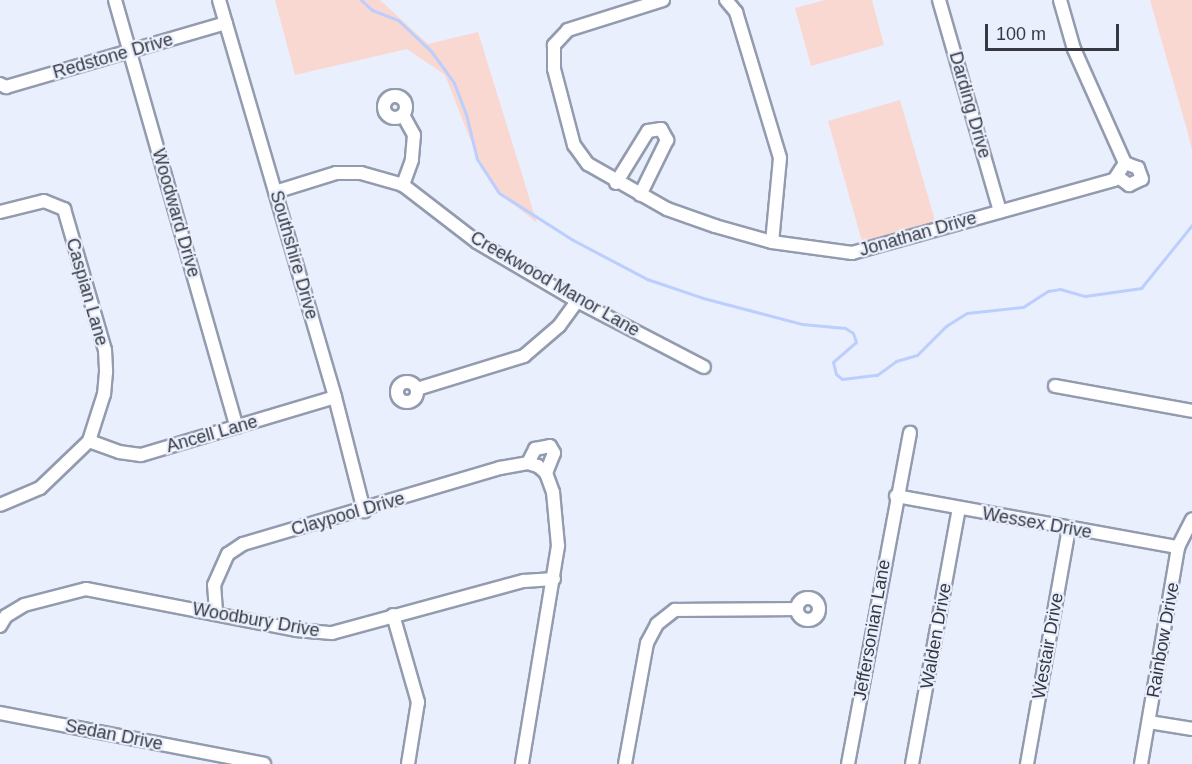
<!DOCTYPE html>
<style>
body{margin:0}
#map{position:relative;width:1192px;height:764px;overflow:hidden;background:#eaeffd;font-family:Helvetica,sans-serif}
div>[style]{position:absolute}
.green>*{inset:0;background:#f9d8d2}
.stream>*{height:3px;margin:-1.5px;padding:0 1.5px;transform-origin:1.5px;border-radius:1.5px;background:#bccefe}
.roads{filter:drop-shadow(2px 0 #939baf) drop-shadow(-2px 0 #939baf) drop-shadow(0 2px #939baf) drop-shadow(0 -2px #939baf)}
.minor>*{height:12px;margin:-6px;padding:0 6px;transform-origin:6px;border-radius:6px;background:#fff}
.minor>.ring{margin:-6px;padding:0;box-sizing:content-box;background:none;border:12px solid #fff;border-radius:50%}
span{translate:-50% -50%;white-space:nowrap;text-align:center;line-height:1.15;-webkit-text-stroke:4.5px #eaeffd;paint-order:stroke}
.street-label{font-size:18px;color:#363942}
.scale{position:absolute;left:985px;top:24px;width:134px;height:27px;box-sizing:border-box;border:3px solid #363942;border-top:0;padding-left:8px;font-size:18px;line-height:21px;white-space:nowrap;color:#363942;-webkit-text-stroke:4px #eaeffd;paint-order:stroke}
</style>
<div id="map">
<div class="green">
<div style="clip-path:polygon(275px 0,380px 0,428px 44px,478px 32px,537px 223px,497px 191px,476px 154px,445px 75px,407px 49px,295px 75px)"></div>
<div style="clip-path:polygon(825px 0,872px 0,884px 45px,811px 66px,795px 8px)"></div>
<div style="clip-path:polygon(1150px 0,1192px 0,1192px 150px,1187px 130px)"></div>
<div style="clip-path:polygon(900px 100px,936px 224px,863px 245px,828px 121px)"></div>
</div>
<div class="stream">
<div style="left:361px;top:0;width:15px;rotate:42deg"></div>
<div style="left:372px;top:10px;width:28px;rotate:21deg"></div>
<div style="left:398px;top:20px;width:45px;rotate:43.2deg"></div>
<div style="left:431px;top:51px;width:39px;rotate:54deg"></div>
<div style="left:454px;top:83px;width:33px;rotate:69deg"></div>
<div style="left:466px;top:114px;width:46px;rotate:76.3deg"></div>
<div style="left:477px;top:159px;width:40px;rotate:57.1deg"></div>
<div style="left:499px;top:193px;width:88px;rotate:32.4deg"></div>
<div style="left:573px;top:240px;width:84px;rotate:27.8deg"></div>
<div style="left:647px;top:279px;width:59px;rotate:18.7deg"></div>
<div style="left:703px;top:298px;width:102px;rotate:14.7deg"></div>
<div style="left:802px;top:324px;width:43px;rotate:5.3deg"></div>
<div style="left:845px;top:328px;width:9px;rotate:32deg"></div>
<div style="left:853px;top:333px;width:9px;rotate:72deg"></div>
<div style="left:856px;top:342px;width:30px;rotate:139deg"></div>
<div style="left:833px;top:362px;width:12px;rotate:76deg"></div>
<div style="left:836px;top:374px;width:8px;rotate:40deg"></div>
<div style="left:842px;top:379px;width:35px;rotate:-7deg"></div>
<div style="left:877px;top:375px;width:24px;rotate:-36deg"></div>
<div style="left:896px;top:361px;width:22px;rotate:-16deg"></div>
<div style="left:917px;top:355px;width:41px;rotate:-45deg"></div>
<div style="left:946px;top:326px;width:25px;rotate:-32deg"></div>
<div style="left:967px;top:313px;width:56px;rotate:-6.1deg"></div>
<div style="left:1023px;top:307px;width:30px;rotate:-33deg"></div>
<div style="left:1048px;top:291px;width:12px;rotate:-9deg"></div>
<div style="left:1060px;top:289px;width:26px;rotate:16deg"></div>
<div style="left:1085px;top:296px;width:57px;rotate:-8.1deg"></div>
<div style="left:1141px;top:288px;width:81px;rotate:-51deg"></div>
</div>
<div class="roads">
<div class="minor">
<div style="left:115px;top:0;width:444px;rotate:74.1deg"></div>
<div style="left:219px;top:0;width:414px;rotate:73.7deg"></div>
<div style="left:335px;top:397px;width:118px;rotate:75.7deg"></div>
<div style="left:663px;top:0;width:100px;rotate:162.5deg"></div>
<div style="left:568px;top:30px;width:21px;rotate:133deg"></div>
<div style="left:554px;top:45px;width:24px;rotate:90deg"></div>
<div style="left:554px;top:69px;width:79px;rotate:75.3deg"></div>
<div style="left:574px;top:145px;width:24px;rotate:54deg"></div>
<div style="left:588px;top:164px;width:91px;rotate:29.7deg"></div>
<div style="left:667px;top:209px;width:51px;rotate:19.5deg"></div>
<div style="left:715px;top:226px;width:59px;rotate:15.7deg"></div>
<div style="left:772px;top:242px;width:81px;rotate:7.8deg"></div>
<div style="left:852px;top:253px;width:272px;rotate:-15.6deg"></div>
<div style="left:1114px;top:180px;width:20px;rotate:-57deg"></div>
<div style="left:726px;top:0;width:16px;rotate:50deg"></div>
<div style="left:736px;top:12px;width:152px;rotate:73.2deg"></div>
<div style="left:780px;top:158px;width:84px;rotate:95.4deg"></div>
<div style="left:939px;top:0;width:220px;rotate:73.9deg"></div>
<div style="left:1060px;top:0;width:51px;rotate:74.1deg"></div>
<div style="left:1074px;top:49px;width:125px;rotate:65.9deg"></div>
<div style="left:0;top:84px;width:7px;rotate:27deg"></div>
<div style="left:6px;top:87px;width:229px;rotate:-16.2deg"></div>
<div class="ring" style="left:384px;top:96px;width:10px;height:10px"></div>
<div style="left:403px;top:115px;width:23px;rotate:61deg"></div>
<div style="left:414px;top:135px;width:25px;rotate:95deg"></div>
<div style="left:412px;top:160px;width:27px;rotate:110deg"></div>
<div style="left:1118px;top:177px;width:14px;rotate:36deg"></div>
<div style="left:1129px;top:185px;width:14px;rotate:-25deg"></div>
<div style="left:1142px;top:179px;width:12px;rotate:-110deg"></div>
<div style="left:1138px;top:168px;width:14px;rotate:-159deg"></div>
<div style="left:616px;top:183px;width:61px;rotate:-58.4deg"></div>
<div style="left:648px;top:131px;width:13px;rotate:-9deg"></div>
<div style="left:661px;top:129px;width:13px;rotate:61deg"></div>
<div style="left:667px;top:140px;width:61px;rotate:116.1deg"></div>
<div style="left:275px;top:192px;width:64px;rotate:-17.3deg"></div>
<div style="left:336px;top:173px;width:25px"></div>
<div style="left:361px;top:173px;width:44px;rotate:15.9deg"></div>
<div style="left:403px;top:185px;width:93px;rotate:37.6deg"></div>
<div style="left:477px;top:242px;width:116px;rotate:30.5deg"></div>
<div style="left:577px;top:301px;width:143px;rotate:27.5deg"></div>
<div style="left:0;top:212px;width:45px;rotate:-14deg"></div>
<div style="left:44px;top:201px;width:22px;rotate:22deg"></div>
<div style="left:64px;top:209px;width:147px;rotate:73.8deg"></div>
<div style="left:105px;top:350px;width:22px;rotate:87deg"></div>
<div style="left:106px;top:372px;width:22px;rotate:95deg"></div>
<div style="left:104px;top:394px;width:49px;rotate:107.7deg"></div>
<div style="left:89px;top:441px;width:68px;rotate:136.2deg"></div>
<div style="left:40px;top:488px;width:43px;rotate:157deg"></div>
<div class="ring" style="left:397px;top:382px;width:8px;height:8px"></div>
<div style="left:1055px;top:386px;width:139px;rotate:10.3deg"></div>
<div style="left:417px;top:389px;width:112px;rotate:-17.1deg"></div>
<div style="left:524px;top:356px;width:46px;rotate:-40.6deg"></div>
<div style="left:559px;top:326px;width:31px;rotate:-54deg"></div>
<div style="left:89px;top:441px;width:32px;rotate:20deg"></div>
<div style="left:119px;top:452px;width:22px;rotate:8deg"></div>
<div style="left:141px;top:455px;width:202px;rotate:-16.6deg"></div>
<div style="left:528px;top:463px;width:16px;rotate:-63deg"></div>
<div style="left:535px;top:449px;width:15px;rotate:-11deg"></div>
<div style="left:550px;top:446px;width:8px;rotate:60deg"></div>
<div style="left:554px;top:453px;width:22px;rotate:112deg"></div>
<div style="left:896px;top:496px;width:287px;rotate:10.3deg"></div>
<div class="ring" style="left:797px;top:598px;width:10px;height:10px"></div>
<div style="left:216px;top:612px;width:27px;rotate:-94deg"></div>
<div style="left:214px;top:585px;width:34px;rotate:-66deg"></div>
<div style="left:228px;top:554px;width:18px;rotate:-34deg"></div>
<div style="left:243px;top:544px;width:268px;rotate:-16.5deg"></div>
<div style="left:500px;top:468px;width:28px;rotate:-10deg"></div>
<div style="left:528px;top:463px;width:10px;rotate:17deg"></div>
<div style="left:538px;top:466px;width:11px;rotate:41deg"></div>
<div style="left:546px;top:473px;width:20px;rotate:70deg"></div>
<div style="left:553px;top:492px;width:54px;rotate:84.7deg"></div>
<div style="left:558px;top:546px;width:221px;rotate:99.4deg"></div>
<div style="left:393px;top:615px;width:91px;rotate:74deg"></div>
<div style="left:418px;top:702px;width:63px;rotate:99.2deg"></div>
<div style="left:0;top:626px;width:12px;rotate:-59deg"></div>
<div style="left:6px;top:616px;width:21px;rotate:-31deg"></div>
<div style="left:24px;top:605px;width:64px;rotate:-14.5deg"></div>
<div style="left:86px;top:589px;width:214px;rotate:11deg"></div>
<div style="left:296px;top:630px;width:36px;rotate:5deg"></div>
<div style="left:332px;top:633px;width:199px;rotate:-15.2deg"></div>
<div style="left:524px;top:581px;width:30px;rotate:-4deg"></div>
<div style="left:0;top:713px;width:269px;rotate:10.9deg"></div>
<div style="left:1149px;top:722px;width:44px;rotate:9.2deg"></div>
<div style="left:625px;top:764px;width:123px;rotate:-79.7deg"></div>
<div style="left:647px;top:643px;width:21px;rotate:-62deg"></div>
<div style="left:657px;top:624px;width:23px;rotate:-38deg"></div>
<div style="left:675px;top:610px;width:122px;rotate:-0.5deg"></div>
<div style="left:848px;top:764px;width:337px;rotate:-79.4deg"></div>
<div style="left:912px;top:764px;width:259px;rotate:-79.6deg"></div>
<div style="left:1027px;top:764px;width:239px;rotate:-79.9deg"></div>
<div style="left:1141px;top:764px;width:220px;rotate:-80.3deg"></div>
<div style="left:1178px;top:547px;width:31px;rotate:-63deg"></div>
</div>
</div>
<div class="street-label">
<span style="left:113px;top:56px;rotate:-16deg">Redstone Drive</span>
<span style="left:970px;top:105px;rotate:74deg">Darding Drive</span>
<span style="left:176px;top:213px;rotate:74deg">Woodward Drive</span>
<span style="left:918px;top:234px;rotate:-16deg">Jonathan Drive</span>
<span style="left:294px;top:255px;rotate:74deg">Southshire Drive</span>
<span style="left:555px;top:284px;rotate:30deg">Creekwood Manor Lane</span>
<span style="left:87px;top:292px;rotate:74deg">Caspian Lane</span>
<span style="left:212px;top:434px;rotate:-16deg">Ancell Lane</span>
<span style="left:348px;top:514px;rotate:-16deg">Claypool Drive</span>
<span style="left:1037px;top:523px;rotate:10deg">Wessex Drive</span>
<span style="left:256px;top:620px;rotate:10deg">Woodbury Drive</span>
<span style="left:872px;top:630px;rotate:-80deg">Jeffersonian Lane</span>
<span style="left:936px;top:636px;rotate:-80deg">Walden Drive</span>
<span style="left:1163px;top:640px;rotate:-80deg">Rainbow Drive</span>
<span style="left:1048px;top:646px;rotate:-80deg">Westair Drive</span>
<span style="left:114px;top:735px;rotate:11deg">Sedan Drive</span>
</div>
<div class="scale">100 m</div>
</div>
